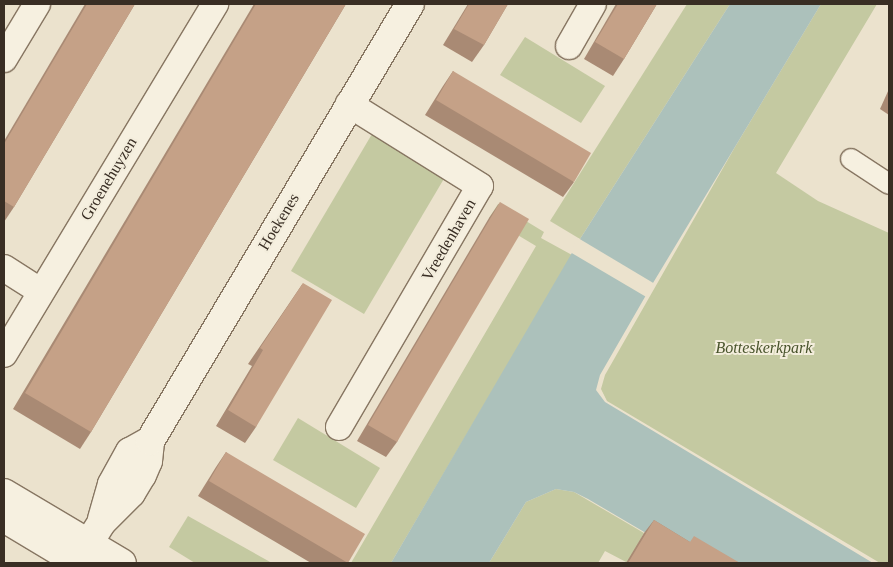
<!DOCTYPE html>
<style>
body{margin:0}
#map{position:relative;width:893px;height:567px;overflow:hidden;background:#ebe2cd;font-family:Georgia,serif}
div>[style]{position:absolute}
.green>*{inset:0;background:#c4c9a1}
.water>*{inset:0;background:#acc1bb}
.pier>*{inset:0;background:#ebe2cd}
.roads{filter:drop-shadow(1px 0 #877662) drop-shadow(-1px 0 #877662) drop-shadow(0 1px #877662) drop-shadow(0 -1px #877662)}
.pedestrian>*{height:20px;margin:-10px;padding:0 10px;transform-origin:10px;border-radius:10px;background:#f6f0e0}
.minor>*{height:26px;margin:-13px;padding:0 13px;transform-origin:13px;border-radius:13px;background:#f6f0e0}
.tertiary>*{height:28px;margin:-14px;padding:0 14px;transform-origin:14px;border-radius:14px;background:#f6f0e0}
.wall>*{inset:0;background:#a98a74}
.building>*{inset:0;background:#c5a187}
span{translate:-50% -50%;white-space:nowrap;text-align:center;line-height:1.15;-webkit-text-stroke:4px #f3eddc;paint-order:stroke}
.street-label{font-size:16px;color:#392e24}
.park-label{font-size:16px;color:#49542c;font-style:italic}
.frame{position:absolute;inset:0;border:5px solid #392e24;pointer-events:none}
</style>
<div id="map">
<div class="green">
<div style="clip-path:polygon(687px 4px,730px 4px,580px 239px,550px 221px)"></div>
<div style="clip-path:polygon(821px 4px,877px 4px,776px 173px,818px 201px,889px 233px,889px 563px,880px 563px,607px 401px,601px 389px,605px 375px,735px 147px)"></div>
<div style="clip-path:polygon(525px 37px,605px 86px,581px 123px,500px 75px)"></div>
<div style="clip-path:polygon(372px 134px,445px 177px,364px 314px,291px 271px)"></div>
<div style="clip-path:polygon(498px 204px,544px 232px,541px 238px,572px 255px,391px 563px,351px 563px,536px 246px,489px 218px)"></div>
<div style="clip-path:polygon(298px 418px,380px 468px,356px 508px,273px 460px)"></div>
<div style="clip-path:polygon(556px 489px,574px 492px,644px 533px,628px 563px,605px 551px,598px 563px,489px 563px,526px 502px)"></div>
<div style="clip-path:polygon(188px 516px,272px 563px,195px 563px,169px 547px)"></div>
</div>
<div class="water">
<div style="clip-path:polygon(730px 4px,821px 4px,653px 283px,600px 375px,596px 390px,605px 402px,873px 563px,697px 563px,588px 499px,574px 492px,556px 489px,526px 502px,489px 563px,391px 563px,580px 239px)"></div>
</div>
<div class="pier">
<div style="clip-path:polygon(578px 238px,655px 284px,648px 298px,570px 252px)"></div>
</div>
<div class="roads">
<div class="pedestrian">
<div style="left:851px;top:159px;width:45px;rotate:33.3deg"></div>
</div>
<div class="minor">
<div style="left:569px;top:46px;width:48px;rotate:-60.3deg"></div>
<div style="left:4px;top:59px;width:64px;rotate:-59deg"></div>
<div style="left:4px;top:268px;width:43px;rotate:32.6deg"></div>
<div style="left:4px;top:354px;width:409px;rotate:-58.9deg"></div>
<div style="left:339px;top:427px;width:279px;rotate:-59.7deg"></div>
<div style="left:480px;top:186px;width:155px;rotate:-148deg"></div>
</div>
<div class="tertiary">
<div style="left:4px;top:493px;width:137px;rotate:30.7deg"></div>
<div style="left:4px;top:518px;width:87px;rotate:31deg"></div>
<div style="left:102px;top:519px;width:36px;rotate:-74deg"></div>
<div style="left:112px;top:484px;width:37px;rotate:-61deg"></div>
<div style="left:130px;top:452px;width:23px;rotate:-29deg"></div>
<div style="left:77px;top:562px;width:47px;rotate:-58deg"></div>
<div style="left:102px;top:522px;width:41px;rotate:-45deg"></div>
<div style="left:131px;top:493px;width:21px;rotate:-59deg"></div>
<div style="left:142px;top:475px;width:15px;rotate:-67deg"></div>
<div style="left:148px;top:461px;width:20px;rotate:-84deg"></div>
<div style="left:150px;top:441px;width:508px;rotate:-59.25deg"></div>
</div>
</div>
<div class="wall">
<div style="clip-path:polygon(85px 4px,135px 4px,14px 207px,4px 222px,4px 141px)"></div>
<div style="clip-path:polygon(254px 4px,346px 4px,91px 432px,80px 449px,13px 409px)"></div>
<div style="clip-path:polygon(468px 4px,508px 4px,484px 45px,472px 62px,443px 45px)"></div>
<div style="clip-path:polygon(616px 4px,657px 4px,624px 59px,613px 76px,584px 59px)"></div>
<div style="clip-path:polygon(453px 71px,574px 182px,563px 197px,425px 115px,443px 86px)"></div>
<div style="clip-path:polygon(889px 89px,889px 115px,880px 109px)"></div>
<div style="clip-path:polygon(500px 202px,397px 442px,386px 457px,357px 441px,489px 218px)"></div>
<div style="clip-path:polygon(303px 283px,256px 427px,245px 443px,216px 426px,252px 366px,248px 364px)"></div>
<div style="clip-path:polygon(226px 452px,348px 563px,311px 563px,198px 496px,216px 467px)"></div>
<div style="clip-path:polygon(654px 520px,690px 542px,740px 563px,626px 563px,644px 533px)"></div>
</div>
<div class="building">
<div style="clip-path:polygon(87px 4px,135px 4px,14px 207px,4px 201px,4px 144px)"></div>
<div style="clip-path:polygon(256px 4px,346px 4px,91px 432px,25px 393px)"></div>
<div style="clip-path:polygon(469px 4px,508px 4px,484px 45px,454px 29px)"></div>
<div style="clip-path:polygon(618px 4px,657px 4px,624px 59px,595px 42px)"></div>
<div style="clip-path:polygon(453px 71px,591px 153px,574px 182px,436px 100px)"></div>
<div style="clip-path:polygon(500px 202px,529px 219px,397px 442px,368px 425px)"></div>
<div style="clip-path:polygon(303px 283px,332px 300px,256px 427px,228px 410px,263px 350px,260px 348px)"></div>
<div style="clip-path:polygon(226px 452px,365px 534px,348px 563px,209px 481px)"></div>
<div style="clip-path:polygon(654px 520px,690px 542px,694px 536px,740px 563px,628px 563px)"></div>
</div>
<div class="street-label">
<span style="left:109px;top:179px;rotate:-59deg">Groenehuyzen</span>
<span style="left:279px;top:222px;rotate:-59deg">Hoekenes</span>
<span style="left:449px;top:240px;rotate:-60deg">Vreedenhaven</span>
</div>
<div class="park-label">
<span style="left:764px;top:348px">Botteskerkpark</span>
</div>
<div class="frame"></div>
</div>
